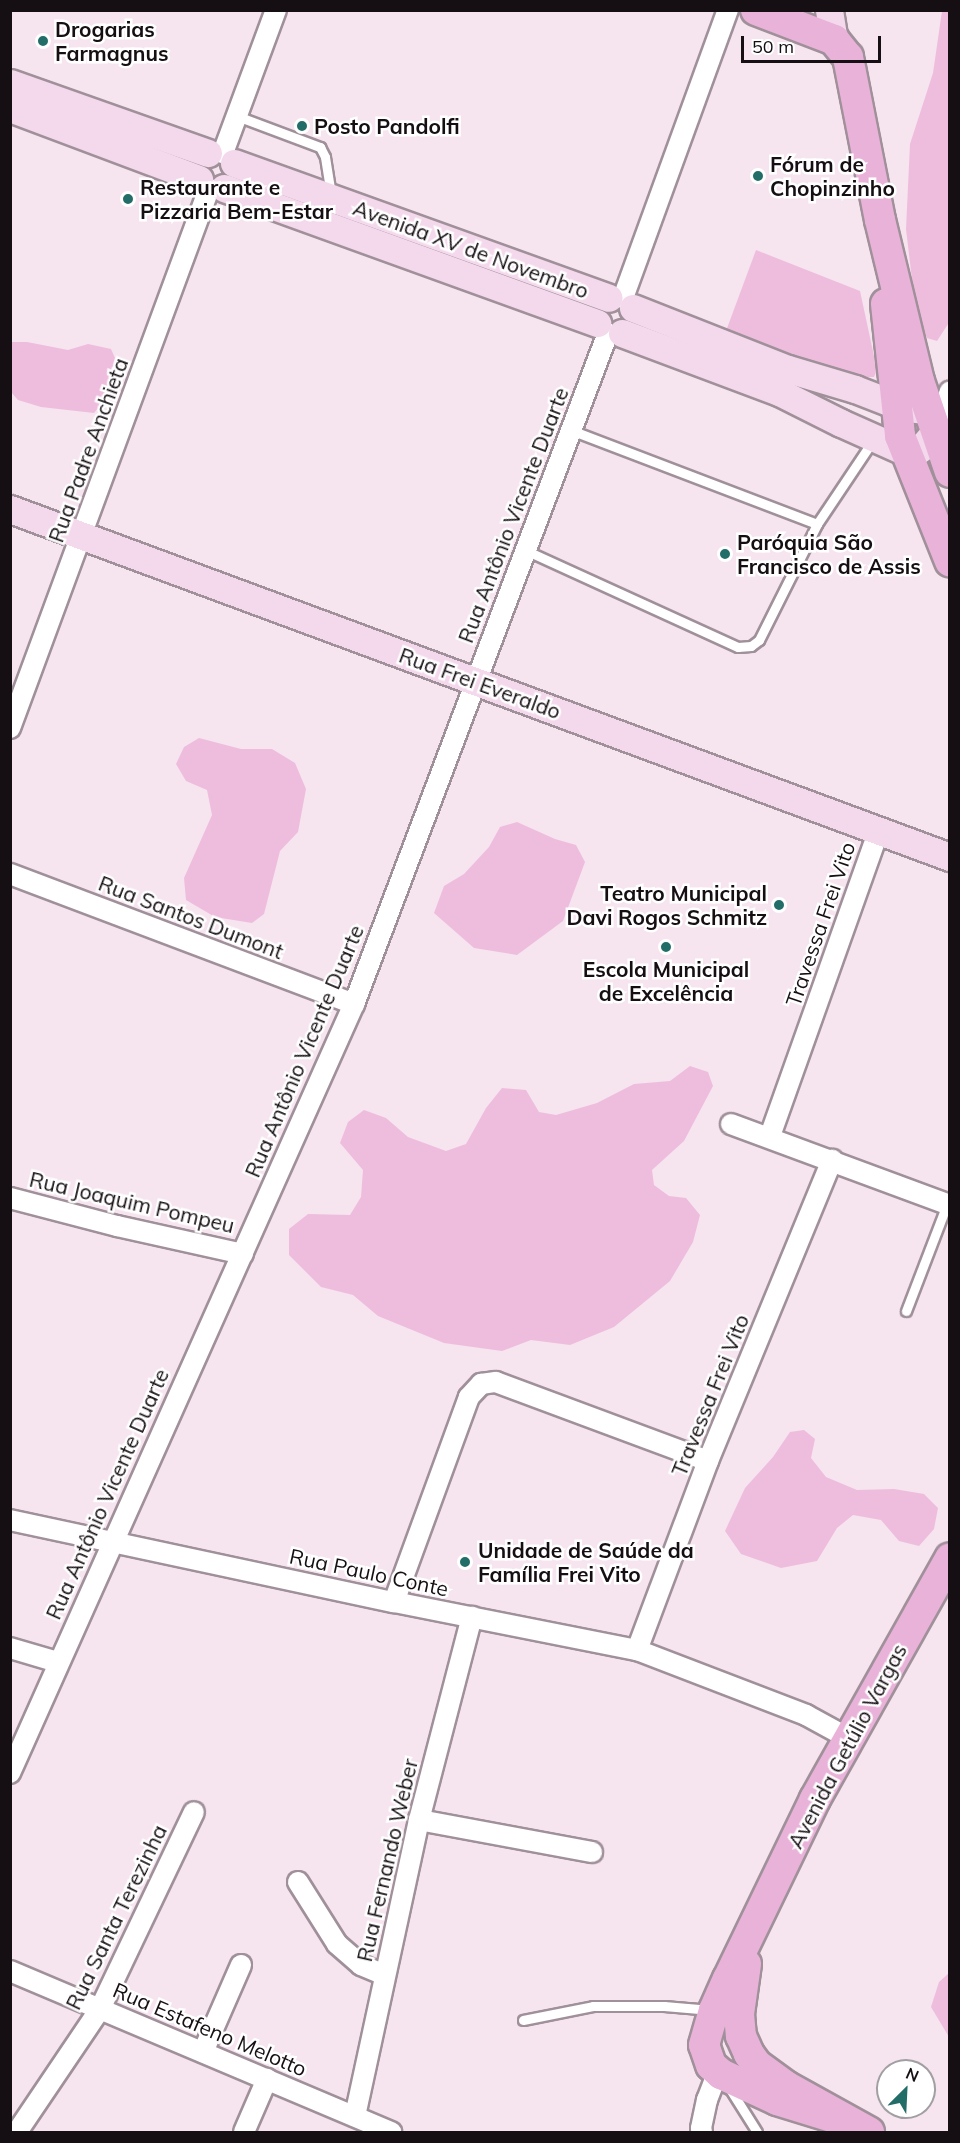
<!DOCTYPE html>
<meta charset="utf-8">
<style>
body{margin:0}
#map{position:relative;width:960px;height:2143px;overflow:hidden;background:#f6e4ef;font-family:Mulish,sans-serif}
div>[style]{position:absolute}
.green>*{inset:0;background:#eebddd}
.roads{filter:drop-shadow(2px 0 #a0909a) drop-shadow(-2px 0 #a0909a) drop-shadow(0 2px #a0909a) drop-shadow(0 -2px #a0909a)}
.lane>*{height:9px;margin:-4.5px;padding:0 4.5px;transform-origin:4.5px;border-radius:4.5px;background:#fff}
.street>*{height:20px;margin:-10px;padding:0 10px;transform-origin:10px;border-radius:10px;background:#fff}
.secondary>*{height:27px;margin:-13.5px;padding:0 13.5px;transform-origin:13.5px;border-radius:13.5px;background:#f4d9ec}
.primary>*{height:30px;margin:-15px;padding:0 15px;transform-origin:15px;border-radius:15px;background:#e9b3d9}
.dots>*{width:16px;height:16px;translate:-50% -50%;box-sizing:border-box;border:3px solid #fff;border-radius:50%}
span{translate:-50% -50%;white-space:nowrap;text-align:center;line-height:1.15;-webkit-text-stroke:5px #fff;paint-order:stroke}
.poi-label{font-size:21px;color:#150f13;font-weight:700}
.left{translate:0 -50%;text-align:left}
.right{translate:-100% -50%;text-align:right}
.street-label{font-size:21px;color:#150f13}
.frame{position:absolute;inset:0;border:12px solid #150f13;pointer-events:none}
.north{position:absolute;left:876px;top:2059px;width:60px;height:60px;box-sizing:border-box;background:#fff;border:2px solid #a19fa1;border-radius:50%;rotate:24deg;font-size:16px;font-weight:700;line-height:24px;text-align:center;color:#150f13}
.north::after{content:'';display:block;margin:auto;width:21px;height:27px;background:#226d68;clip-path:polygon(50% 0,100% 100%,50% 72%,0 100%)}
.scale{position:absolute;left:741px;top:36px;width:140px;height:27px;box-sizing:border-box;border:3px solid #150f13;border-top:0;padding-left:8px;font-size:18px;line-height:21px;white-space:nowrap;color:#150f13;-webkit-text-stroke:4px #fff;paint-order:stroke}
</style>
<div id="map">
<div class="green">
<div style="clip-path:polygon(942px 11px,949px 11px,950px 321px,937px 341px,927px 338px,916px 313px,906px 229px,910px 144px,933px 73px)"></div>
<div style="clip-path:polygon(756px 250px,860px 291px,877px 370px,874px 377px,862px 377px,787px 355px,726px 331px)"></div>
<div style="clip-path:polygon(11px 342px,27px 342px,68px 350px,88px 344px,111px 349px,115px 358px,103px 402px,94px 413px,41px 407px,18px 400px,11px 392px)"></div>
<div style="clip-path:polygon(199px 738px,241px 749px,272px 749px,295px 763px,306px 789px,298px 832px,280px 851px,264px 914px,252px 923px,215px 917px,186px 900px,184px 878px,212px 815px,207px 790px,186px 781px,176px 764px,184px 747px)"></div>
<div style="clip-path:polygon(517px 822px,555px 839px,576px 845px,585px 862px,563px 921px,517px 955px,474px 948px,434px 913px,444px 886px,464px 874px,489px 847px,500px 827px)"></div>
<div style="clip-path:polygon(690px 1066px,708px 1072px,713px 1086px,684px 1141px,652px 1170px,654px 1185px,669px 1196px,686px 1198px,700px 1215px,693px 1242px,670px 1281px,614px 1327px,570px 1345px,531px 1340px,502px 1351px,444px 1343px,378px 1316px,353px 1295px,321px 1287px,289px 1255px,289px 1229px,308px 1214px,350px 1215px,361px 1197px,363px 1170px,340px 1143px,348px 1122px,364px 1110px,386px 1118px,408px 1137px,446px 1151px,466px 1144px,486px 1108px,502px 1088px,526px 1090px,539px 1112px,556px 1115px,597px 1103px,634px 1084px,670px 1081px)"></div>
<div style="clip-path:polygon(804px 1430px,815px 1439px,811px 1458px,826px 1477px,857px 1490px,894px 1489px,924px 1494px,938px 1508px,934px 1529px,919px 1546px,899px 1541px,881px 1520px,853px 1515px,837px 1528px,817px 1561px,781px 1568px,741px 1554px,725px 1531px,745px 1488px,773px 1457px,790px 1432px)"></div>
<div style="clip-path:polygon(949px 1973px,949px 2037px,931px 2007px,939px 1982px)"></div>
</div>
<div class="roads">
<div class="lane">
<div style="left:237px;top:116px;width:89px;rotate:20.5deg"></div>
<div style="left:320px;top:147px;width:11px;rotate:63deg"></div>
<div style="left:325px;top:157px;width:37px;rotate:81deg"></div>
<div style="left:817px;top:524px;width:102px;rotate:-56.2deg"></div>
<div style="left:525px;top:550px;width:234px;rotate:24.5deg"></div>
<div style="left:738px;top:647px;width:13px;rotate:-4deg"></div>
<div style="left:751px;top:646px;width:10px;rotate:-37deg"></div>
<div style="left:759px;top:640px;width:130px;rotate:-63.4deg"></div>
<div style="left:817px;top:524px;width:263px;rotate:-159.1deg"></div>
<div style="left:906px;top:1311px;width:115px;rotate:-69deg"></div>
<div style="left:523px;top:2020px;width:71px;rotate:-11.3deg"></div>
<div style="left:593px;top:2006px;width:71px"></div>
<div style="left:664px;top:2006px;width:47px;rotate:4.9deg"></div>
<div style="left:730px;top:2089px;width:51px;rotate:57.9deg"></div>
</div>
<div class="street">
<div style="left:223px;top:153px;width:153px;rotate:-69.7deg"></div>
<div style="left:623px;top:298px;width:307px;rotate:-70deg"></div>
<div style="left:936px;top:431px;width:42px;rotate:-70.7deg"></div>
<div style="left:10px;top:728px;width:575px;rotate:-69.74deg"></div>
<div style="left:10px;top:874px;width:368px;rotate:20.7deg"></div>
<div style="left:731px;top:1124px;width:233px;rotate:20.3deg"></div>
<div style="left:770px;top:1136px;width:325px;rotate:-70.4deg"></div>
<div style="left:10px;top:1198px;width:111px;rotate:14.7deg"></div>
<div style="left:117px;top:1226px;width:129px;rotate:12.5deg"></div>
<div style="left:10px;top:1520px;width:393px;rotate:12.1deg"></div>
<div style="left:394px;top:1602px;width:248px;rotate:11.2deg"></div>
<div style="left:637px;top:1650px;width:181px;rotate:21deg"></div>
<div style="left:806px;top:1715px;width:48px;rotate:28.7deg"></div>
<div style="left:394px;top:1602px;width:218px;rotate:-69.9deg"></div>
<div style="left:469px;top:1397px;width:18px;rotate:-47deg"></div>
<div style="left:481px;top:1384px;width:15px;rotate:-8deg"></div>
<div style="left:496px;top:1382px;width:226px;rotate:20.4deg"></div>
<div style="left:10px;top:1648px;width:50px;rotate:16.3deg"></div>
<div style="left:637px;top:1650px;width:202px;rotate:-69.4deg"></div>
<div style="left:708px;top:1461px;width:326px;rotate:-67.6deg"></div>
<div style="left:10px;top:1773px;width:842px;rotate:-65.9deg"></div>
<div style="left:354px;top:1004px;width:717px;rotate:-69.27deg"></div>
<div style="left:419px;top:1820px;width:176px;rotate:10.5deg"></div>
<div style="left:298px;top:1882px;width:73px;rotate:57.8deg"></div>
<div style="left:337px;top:1944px;width:32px;rotate:41deg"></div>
<div style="left:361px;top:1965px;width:26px;rotate:23deg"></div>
<div style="left:10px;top:1971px;width:414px;rotate:22.9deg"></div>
<div style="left:203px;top:2052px;width:95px;rotate:-66.4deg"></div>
<div style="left:355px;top:2116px;width:303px;rotate:-77.8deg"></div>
<div style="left:419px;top:1820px;width:210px;rotate:-75.4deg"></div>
<div style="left:17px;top:2132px;width:148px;rotate:-56deg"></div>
<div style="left:100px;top:2009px;width:218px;rotate:-64.5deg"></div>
<div style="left:244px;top:2132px;width:58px;rotate:-66.5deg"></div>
<div style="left:702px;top:2132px;width:4px;rotate:-104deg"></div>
<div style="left:701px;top:2128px;width:29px;rotate:-78deg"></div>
<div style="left:707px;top:2100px;width:19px;rotate:-69deg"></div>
<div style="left:714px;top:2082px;width:11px;rotate:-49deg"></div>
</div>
<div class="secondary">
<div style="left:829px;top:10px;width:30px;rotate:81deg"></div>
<div style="left:10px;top:83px;width:210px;rotate:19.5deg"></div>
<div style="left:10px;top:108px;width:202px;rotate:20.6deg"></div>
<div style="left:234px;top:163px;width:398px;rotate:19.8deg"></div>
<div style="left:224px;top:188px;width:397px;rotate:19.9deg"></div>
<div style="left:633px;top:308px;width:167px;rotate:21.5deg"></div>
<div style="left:788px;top:369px;width:70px;rotate:16.6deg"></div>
<div style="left:855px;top:389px;width:53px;rotate:21.2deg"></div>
<div style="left:904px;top:408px;width:24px;rotate:5deg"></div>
<div style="left:622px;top:333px;width:168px;rotate:20.6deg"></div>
<div style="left:779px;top:392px;width:69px;rotate:26.6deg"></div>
<div style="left:841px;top:423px;width:69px;rotate:24deg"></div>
<div style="left:904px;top:451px;width:16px;rotate:-7deg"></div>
<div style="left:920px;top:449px;width:23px;rotate:-49deg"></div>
<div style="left:10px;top:509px;width:1002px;rotate:20.32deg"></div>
</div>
<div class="primary">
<div style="left:756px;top:10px;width:84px;rotate:21deg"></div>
<div style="left:834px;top:40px;width:22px;rotate:51deg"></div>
<div style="left:848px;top:57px;width:166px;rotate:78.9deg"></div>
<div style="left:880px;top:220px;width:166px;rotate:76.4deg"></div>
<div style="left:919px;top:381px;width:96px;rotate:71.2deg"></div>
<div style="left:886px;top:304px;width:133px;rotate:83.9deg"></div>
<div style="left:900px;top:436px;width:135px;rotate:68.2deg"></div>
<div style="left:746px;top:1964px;width:50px;rotate:98deg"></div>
<div style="left:739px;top:2014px;width:22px;rotate:85deg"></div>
<div style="left:741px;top:2036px;width:20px;rotate:66deg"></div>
<div style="left:749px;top:2054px;width:14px;rotate:54deg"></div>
<div style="left:757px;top:2065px;width:36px;rotate:36deg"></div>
<div style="left:786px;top:2086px;width:95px;rotate:29deg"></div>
<div style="left:848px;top:2122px;width:74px;rotate:-162.8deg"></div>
<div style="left:777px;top:2100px;width:62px;rotate:-155.1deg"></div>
<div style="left:721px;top:2074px;width:13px;rotate:-138deg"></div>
<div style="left:711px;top:2065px;width:21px;rotate:-109deg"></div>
<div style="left:704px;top:2045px;width:36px;rotate:-74deg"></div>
<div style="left:714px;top:2010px;width:34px;rotate:-66deg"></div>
<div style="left:728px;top:1979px;width:200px;rotate:-64.2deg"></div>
<div style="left:815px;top:1799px;width:276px;rotate:-60.7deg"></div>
</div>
</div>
<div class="dots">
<div style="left:43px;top:41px;background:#226d68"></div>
<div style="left:302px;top:126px;background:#226d68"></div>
<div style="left:758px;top:176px;background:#226d68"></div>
<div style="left:128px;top:199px;background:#226d68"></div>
<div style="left:725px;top:554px;background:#226d68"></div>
<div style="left:779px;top:905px;background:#226d68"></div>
<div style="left:666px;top:947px;background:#226d68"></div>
<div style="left:465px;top:1562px;background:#226d68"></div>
</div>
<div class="poi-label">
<span class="left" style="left:55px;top:41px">Drogarias<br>Farmagnus</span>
<span class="left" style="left:314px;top:126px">Posto Pandolfi</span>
<span class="left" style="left:770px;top:176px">Fórum de<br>Chopinzinho</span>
<span class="left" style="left:140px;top:199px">Restaurante e<br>Pizzaria Bem-Estar</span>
<span class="left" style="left:737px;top:554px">Paróquia São<br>Francisco de Assis</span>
<span class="right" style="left:767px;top:905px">Teatro Municipal<br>Davi Rogos Schmitz</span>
<span style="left:666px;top:981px">Escola Municipal<br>de Excelência</span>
<span class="left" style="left:478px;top:1562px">Unidade de Saúde da<br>Família Frei Vito</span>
</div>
<div class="street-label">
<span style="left:471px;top:249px;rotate:20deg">Avenida XV de Novembro</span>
<span style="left:88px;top:450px;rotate:-70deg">Rua Padre Anchieta</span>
<span style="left:513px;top:515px;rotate:-69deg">Rua Antônio Vicente Duarte</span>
<span style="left:480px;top:683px;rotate:20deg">Rua Frei Everaldo</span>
<span style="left:191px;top:917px;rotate:21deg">Rua Santos Dumont</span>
<span style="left:820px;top:924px;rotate:-71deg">Travessa Frei Vito</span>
<span style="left:304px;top:1051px;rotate:-67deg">Rua Antônio Vicente Duarte</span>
<span style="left:132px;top:1202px;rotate:13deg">Rua Joaquim Pompeu</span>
<span style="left:710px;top:1395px;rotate:-68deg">Travessa Frei Vito</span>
<span style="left:107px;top:1494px;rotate:-66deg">Rua Antônio Vicente Duarte</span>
<span style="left:369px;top:1572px;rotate:12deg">Rua Paulo Conte</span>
<span style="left:847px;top:1746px;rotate:-62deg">Avenida Getúlio Vargas</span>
<span style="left:387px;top:1860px;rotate:-77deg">Rua Fernando Weber</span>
<span style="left:116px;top:1917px;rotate:-64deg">Rua Santa Terezinha</span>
<span style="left:210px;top:2029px;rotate:23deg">Rua Estafeno Melotto</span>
</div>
<div class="frame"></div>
<div class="north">N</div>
<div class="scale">50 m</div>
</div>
